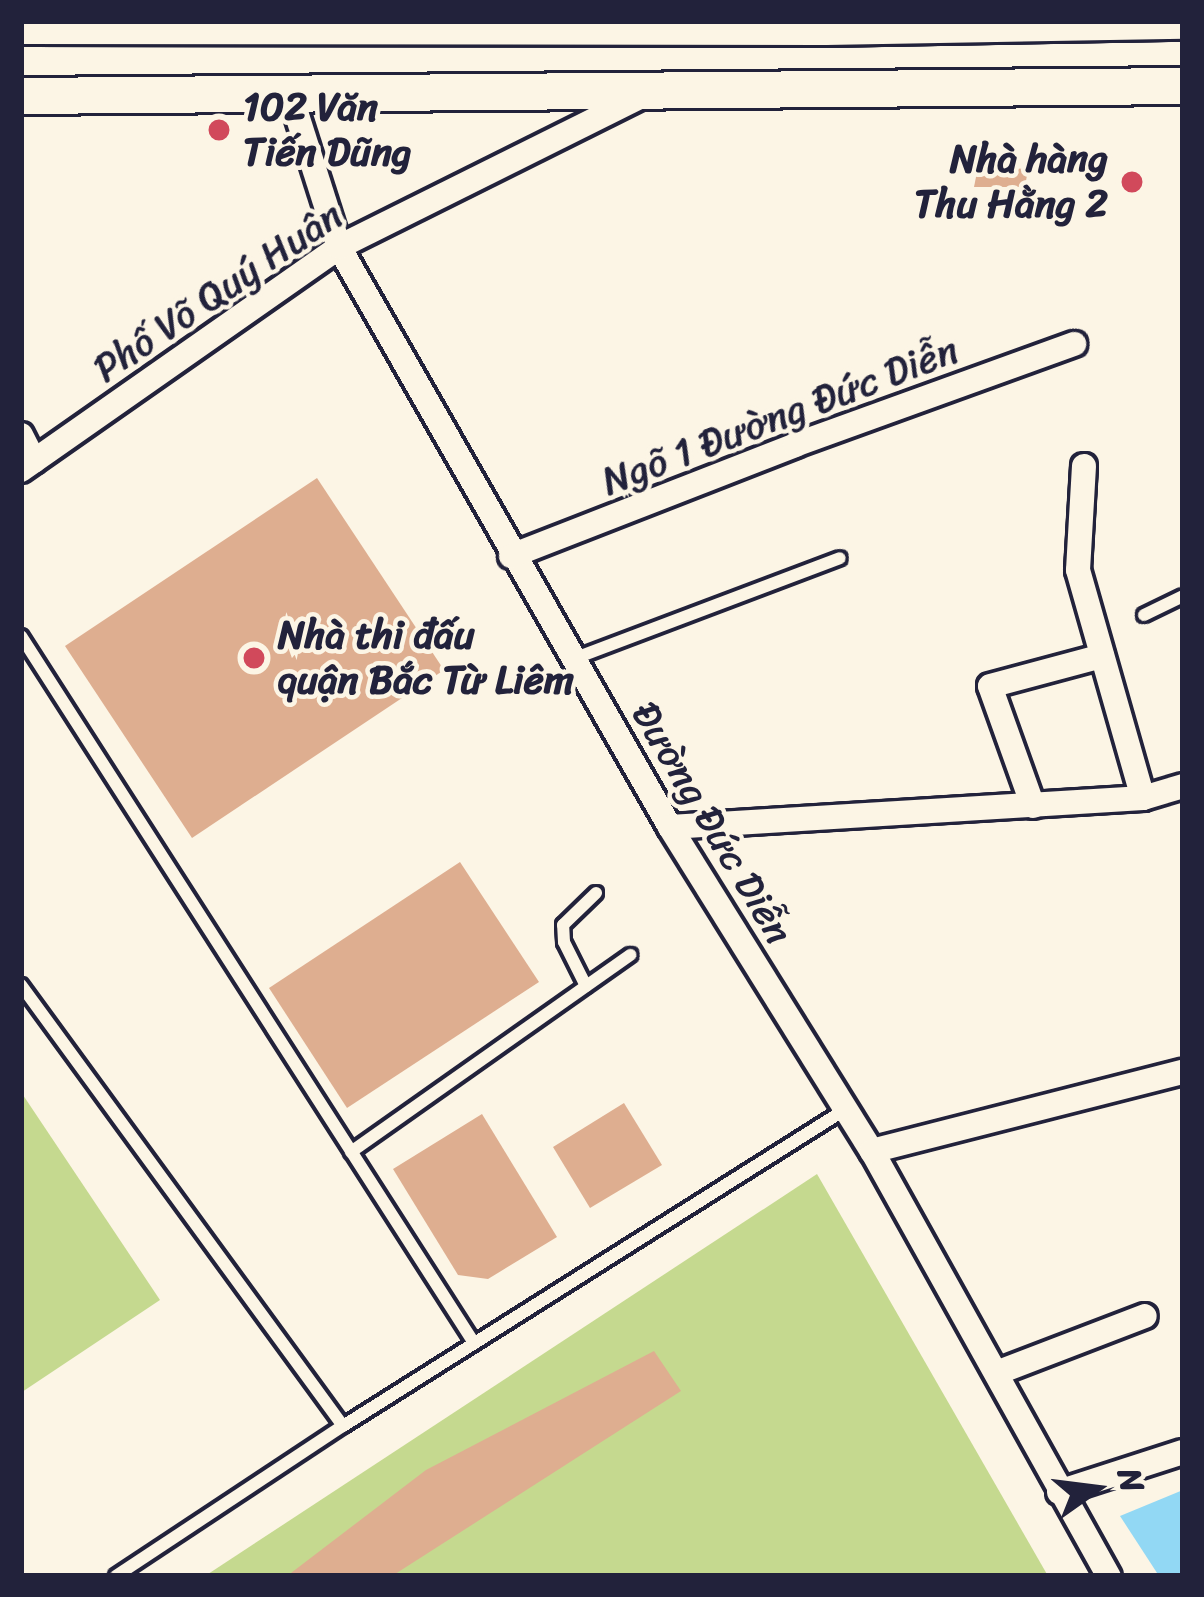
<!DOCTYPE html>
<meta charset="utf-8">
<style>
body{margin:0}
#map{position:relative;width:1204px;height:1597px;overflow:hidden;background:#fcf5e5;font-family:Sriracha,sans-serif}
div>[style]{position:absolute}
.green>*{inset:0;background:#c5d98f}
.water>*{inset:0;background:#92d8f4}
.building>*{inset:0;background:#deae90}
.roads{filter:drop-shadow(3px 0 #22223b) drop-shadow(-3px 0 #22223b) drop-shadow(0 3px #22223b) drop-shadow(0 -3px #22223b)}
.lane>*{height:12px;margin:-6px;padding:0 6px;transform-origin:6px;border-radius:6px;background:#fcf5e5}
.street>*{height:24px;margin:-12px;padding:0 12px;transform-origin:12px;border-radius:12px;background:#fcf5e5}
.secondary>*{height:36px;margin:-18px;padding:0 18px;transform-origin:18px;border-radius:18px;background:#fcf5e5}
.dots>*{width:33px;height:33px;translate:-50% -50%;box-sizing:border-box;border:6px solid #fcf5e5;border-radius:50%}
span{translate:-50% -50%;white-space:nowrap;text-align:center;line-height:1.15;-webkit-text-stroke:9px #fcf5e5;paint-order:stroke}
.poi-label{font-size:39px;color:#22223b;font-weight:700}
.left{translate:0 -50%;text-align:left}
.right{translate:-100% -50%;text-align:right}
.street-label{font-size:39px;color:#22223b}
.frame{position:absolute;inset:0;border:24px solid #22223b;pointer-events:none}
.north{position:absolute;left:1036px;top:1429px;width:120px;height:120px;-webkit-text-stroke:9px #fcf5e5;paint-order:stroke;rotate:76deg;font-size:33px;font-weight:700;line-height:48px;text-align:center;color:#22223b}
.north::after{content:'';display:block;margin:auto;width:42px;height:54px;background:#22223b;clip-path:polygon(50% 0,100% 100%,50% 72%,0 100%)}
</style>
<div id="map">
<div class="green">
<div style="clip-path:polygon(21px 1092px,160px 1300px,22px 1392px,21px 1391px)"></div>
<div style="clip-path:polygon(817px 1174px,1048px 1576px,205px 1576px)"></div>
</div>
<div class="water">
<div style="clip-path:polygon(1183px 1490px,1183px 1576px,1159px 1576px,1120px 1516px)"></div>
</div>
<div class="building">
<div style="clip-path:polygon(978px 167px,1028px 169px,1025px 187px,974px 187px)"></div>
<div style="clip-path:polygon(317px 478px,444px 670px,192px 838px,65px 646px)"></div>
<div style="clip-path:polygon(460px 862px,539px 982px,347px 1108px,269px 988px)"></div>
<div style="clip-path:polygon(624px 1103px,662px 1165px,590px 1208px,553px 1147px)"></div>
<div style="clip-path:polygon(482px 1114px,557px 1237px,488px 1279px,458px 1275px,393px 1169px)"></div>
<div style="clip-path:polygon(654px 1351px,681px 1391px,392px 1576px,287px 1576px,426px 1470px)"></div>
</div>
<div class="roads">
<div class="lane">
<div style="left:1144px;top:615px;width:43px;rotate:-26deg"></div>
<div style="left:21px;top:636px;width:840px;rotate:57.35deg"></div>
<div style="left:573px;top:659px;width:285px;rotate:-20.7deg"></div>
<div style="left:21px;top:985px;width:546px;rotate:53.86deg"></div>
<div style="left:586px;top:986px;width:49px;rotate:-116.6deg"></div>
<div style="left:564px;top:942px;width:17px;rotate:-93deg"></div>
<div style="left:563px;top:925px;width:46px;rotate:-44.1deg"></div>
<div style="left:351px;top:1152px;width:342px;rotate:-35.2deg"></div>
<div style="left:116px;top:1576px;width:272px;rotate:-33.5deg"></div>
<div style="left:343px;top:1426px;width:595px;rotate:-32.22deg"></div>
</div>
<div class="street">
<div style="left:289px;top:90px;width:165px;rotate:72.3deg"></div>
<div style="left:339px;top:247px;width:668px;rotate:60.29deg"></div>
<div style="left:670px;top:827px;width:382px;rotate:58.1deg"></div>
<div style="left:872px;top:1151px;width:487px;rotate:60.9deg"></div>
<div style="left:21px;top:435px;width:29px;rotate:63deg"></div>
<div style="left:1084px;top:466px;width:104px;rotate:93.3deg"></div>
<div style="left:1078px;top:570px;width:237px;rotate:74.1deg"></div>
<div style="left:21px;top:470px;width:388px;rotate:-35deg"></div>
<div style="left:339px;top:247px;width:339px;rotate:-26.5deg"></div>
<div style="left:511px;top:556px;width:305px;rotate:-21.3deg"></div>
<div style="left:795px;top:445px;width:297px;rotate:-19.9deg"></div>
<div style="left:1033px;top:806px;width:127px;rotate:-109.7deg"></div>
<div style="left:990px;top:686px;width:116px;rotate:-15deg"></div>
<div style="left:670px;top:827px;width:474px;rotate:-3.5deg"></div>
<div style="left:1143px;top:798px;width:42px;rotate:-16.7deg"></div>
<div style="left:872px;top:1151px;width:321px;rotate:-14.3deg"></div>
<div style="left:999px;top:1372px;width:156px;rotate:-21deg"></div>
<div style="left:1059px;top:1492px;width:130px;rotate:-17.9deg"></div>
</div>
<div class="secondary">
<div style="left:21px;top:26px;width:804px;rotate:0.07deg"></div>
<div style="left:825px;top:27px;width:358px;rotate:-1deg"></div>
<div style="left:21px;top:96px;width:1162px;rotate:-0.49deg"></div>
</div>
</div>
<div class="dots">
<div style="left:219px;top:130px;background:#d1495b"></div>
<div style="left:1132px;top:182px;background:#d1495b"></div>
<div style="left:254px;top:658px;background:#d1495b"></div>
</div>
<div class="poi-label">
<span class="left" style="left:243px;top:130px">102 Văn<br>Tiến Dũng</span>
<span class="right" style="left:1108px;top:182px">Nhà hàng<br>Thu Hằng 2</span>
<span class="left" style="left:278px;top:658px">Nhà thi đấu<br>quận Bắc Từ Liêm</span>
</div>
<div class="street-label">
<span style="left:218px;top:292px;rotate:-34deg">Phố Võ Quý Huân</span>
<span style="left:780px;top:416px;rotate:-21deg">Ngõ 1 Đường Đức Diễn</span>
<span style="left:712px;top:823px;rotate:59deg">Đường Đức Diễn</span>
</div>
<div class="frame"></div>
<div class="north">N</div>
</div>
